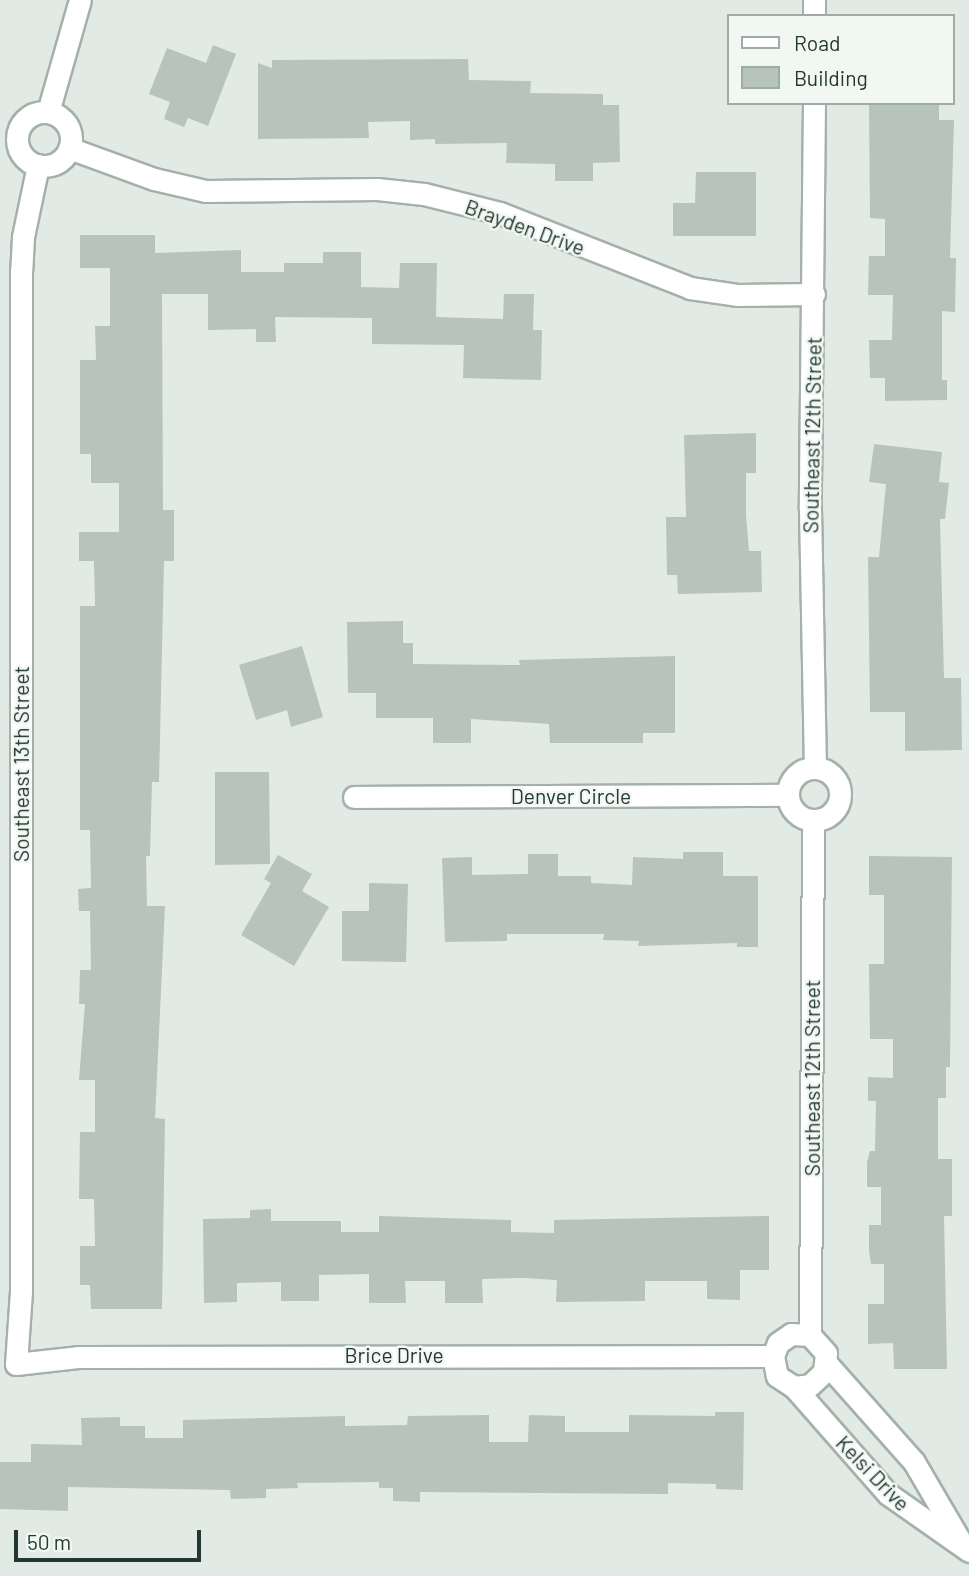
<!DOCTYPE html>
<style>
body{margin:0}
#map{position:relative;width:969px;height:1576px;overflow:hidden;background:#e1eae4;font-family:Barlow,sans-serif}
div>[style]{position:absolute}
.building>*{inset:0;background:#b6c4bd}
.roads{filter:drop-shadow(2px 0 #a4b1aa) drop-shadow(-2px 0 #a4b1aa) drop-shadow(0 2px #a4b1aa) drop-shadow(0 -2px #a4b1aa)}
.minor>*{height:21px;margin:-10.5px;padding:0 10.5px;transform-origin:10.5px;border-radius:10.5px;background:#fff}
.minor>.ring{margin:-10.5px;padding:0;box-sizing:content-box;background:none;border:21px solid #fff;border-radius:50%}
span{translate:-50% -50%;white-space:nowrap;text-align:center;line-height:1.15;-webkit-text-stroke:5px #f1f7f3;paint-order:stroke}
.street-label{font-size:21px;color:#233830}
.legend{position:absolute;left:727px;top:14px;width:228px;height:91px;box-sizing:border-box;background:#f1f7f3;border:2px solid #9faba5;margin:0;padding:9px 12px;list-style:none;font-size:21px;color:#233830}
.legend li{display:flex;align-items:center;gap:14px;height:35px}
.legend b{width:35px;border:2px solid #9faba5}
.scale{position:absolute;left:14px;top:1530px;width:187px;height:32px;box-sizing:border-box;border:4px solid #233830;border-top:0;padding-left:9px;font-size:21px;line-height:24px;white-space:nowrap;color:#233830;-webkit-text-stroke:5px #f1f7f3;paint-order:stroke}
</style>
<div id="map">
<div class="building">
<div style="clip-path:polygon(213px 45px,236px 54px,208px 126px,188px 118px,184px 127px,164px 119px,170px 102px,149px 94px,167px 48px,206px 63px)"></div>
<div style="clip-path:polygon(468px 59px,469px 80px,531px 81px,530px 93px,603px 94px,603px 105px,619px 105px,620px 162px,593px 163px,593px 181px,555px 181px,555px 164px,506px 163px,507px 143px,435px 144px,435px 139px,410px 140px,410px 121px,368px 122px,369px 138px,258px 139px,258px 63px,272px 68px,272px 60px)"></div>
<div style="clip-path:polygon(939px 103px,939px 120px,954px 120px,950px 258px,956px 258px,955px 312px,942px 311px,942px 380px,947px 380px,947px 400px,885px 401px,885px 378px,870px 378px,869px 340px,892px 340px,893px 295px,868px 295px,869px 256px,885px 256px,885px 219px,870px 218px,869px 104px)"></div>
<div style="clip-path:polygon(696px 172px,756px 172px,756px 236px,673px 236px,673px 203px,695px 203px)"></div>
<div style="clip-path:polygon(80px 235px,155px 235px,155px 253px,241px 250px,241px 272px,284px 272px,284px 263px,323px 263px,323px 252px,361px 252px,361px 287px,399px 288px,400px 263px,437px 263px,436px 317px,503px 319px,504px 294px,534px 294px,533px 330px,542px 330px,541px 380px,463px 378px,464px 345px,372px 344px,372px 318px,275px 317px,276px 342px,256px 342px,256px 329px,208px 330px,208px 294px,162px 294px,163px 510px,174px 510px,174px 561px,164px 561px,159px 782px,152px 782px,150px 856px,146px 856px,147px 906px,165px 906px,155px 1118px,165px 1119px,162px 1309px,91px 1309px,90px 1285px,80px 1285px,80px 1246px,95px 1246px,94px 1199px,79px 1199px,80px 1132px,95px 1132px,95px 1080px,79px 1080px,85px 1004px,79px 1004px,80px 970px,91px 970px,90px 911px,79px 911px,78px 889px,91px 888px,90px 830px,80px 830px,80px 606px,95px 606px,94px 561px,79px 561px,79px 532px,119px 532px,119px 483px,91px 483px,91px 454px,80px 454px,80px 360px,96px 360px,95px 326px,110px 326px,110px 268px,80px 268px)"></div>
<div style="clip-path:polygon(756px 433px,756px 473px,746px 473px,746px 515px,749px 551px,761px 551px,762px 592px,678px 594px,677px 575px,667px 575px,666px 517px,686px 517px,684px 435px)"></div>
<div style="clip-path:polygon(874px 444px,942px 452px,939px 482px,949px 483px,945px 519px,940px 519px,944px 678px,961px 678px,962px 750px,905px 751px,905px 712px,870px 712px,868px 557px,879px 557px,886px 484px,869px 482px)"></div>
<div style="clip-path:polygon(403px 621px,403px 643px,413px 643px,413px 664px,520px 665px,519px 660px,675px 656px,675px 733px,643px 733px,643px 743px,550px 743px,549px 724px,471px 719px,471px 743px,433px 743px,433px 718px,376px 718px,376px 693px,348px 693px,347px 622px)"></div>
<div style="clip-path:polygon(302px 646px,323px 717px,291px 727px,287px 710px,256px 720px,239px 665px)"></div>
<div style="clip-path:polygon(215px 772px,269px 772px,270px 864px,215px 865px)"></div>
<div style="clip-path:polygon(683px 852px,723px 852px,723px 876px,758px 876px,758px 947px,737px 947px,737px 943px,638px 946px,639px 941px,603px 940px,604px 934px,507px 934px,507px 941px,445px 942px,442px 858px,472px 857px,472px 875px,528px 874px,528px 854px,558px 854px,558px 876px,591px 876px,591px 883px,632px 885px,633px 857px,683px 859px)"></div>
<div style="clip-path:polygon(278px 855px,312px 874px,302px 891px,329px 907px,294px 966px,241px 935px,271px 883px,264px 879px)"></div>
<div style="clip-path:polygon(869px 856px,952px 857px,950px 1067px,946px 1067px,946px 1098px,938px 1098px,938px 1159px,952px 1159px,952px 1216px,944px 1216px,947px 1369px,894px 1369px,893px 1343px,868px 1344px,868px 1304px,884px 1304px,884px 1264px,871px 1264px,869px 1251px,869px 1225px,881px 1225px,881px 1187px,867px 1187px,867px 1162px,870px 1151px,875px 1151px,876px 1101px,868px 1101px,868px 1077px,893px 1078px,893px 1039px,870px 1039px,869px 964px,884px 964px,884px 895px,869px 895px)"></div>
<div style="clip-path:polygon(369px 883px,408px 884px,406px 962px,342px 961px,342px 911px,369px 911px)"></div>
<div style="clip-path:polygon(271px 1209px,271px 1221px,341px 1221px,341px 1232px,379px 1232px,379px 1216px,511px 1220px,511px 1232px,554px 1233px,554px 1220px,769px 1216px,769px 1270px,740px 1270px,740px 1300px,707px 1299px,707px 1281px,645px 1281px,645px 1301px,556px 1302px,557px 1280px,523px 1278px,482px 1279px,483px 1303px,445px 1303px,445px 1281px,405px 1281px,406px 1303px,369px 1303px,369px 1274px,319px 1275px,319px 1301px,281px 1301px,281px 1282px,237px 1283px,237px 1302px,204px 1303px,203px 1219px,250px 1218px,250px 1210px)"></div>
<div style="clip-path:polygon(715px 1412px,744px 1412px,743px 1490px,716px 1489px,716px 1484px,668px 1483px,668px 1494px,420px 1492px,420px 1502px,393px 1501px,393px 1488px,379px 1488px,379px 1482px,297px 1483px,298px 1488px,266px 1489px,266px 1498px,231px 1499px,230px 1490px,68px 1487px,68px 1511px,0 1509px,0 1462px,31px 1462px,31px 1444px,82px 1445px,81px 1418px,120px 1417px,120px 1426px,145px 1426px,145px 1438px,183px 1438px,183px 1420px,345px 1416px,345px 1426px,407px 1425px,408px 1416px,489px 1415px,489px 1442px,528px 1442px,529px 1415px,565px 1416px,565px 1432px,629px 1432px,629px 1415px,715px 1416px)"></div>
</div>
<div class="roads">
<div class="minor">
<div style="left:814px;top:0;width:16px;rotate:90deg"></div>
<div style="left:814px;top:103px;width:406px;rotate:90.6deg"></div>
<div style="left:810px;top:509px;width:258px;rotate:88.9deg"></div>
<div style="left:48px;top:112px;width:116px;rotate:-74.1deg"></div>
<div class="ring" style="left:17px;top:112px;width:33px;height:33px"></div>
<div style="left:69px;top:148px;width:90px;rotate:20deg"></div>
<div style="left:154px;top:179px;width:53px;rotate:13deg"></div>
<div style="left:206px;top:191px;width:171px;rotate:-0.7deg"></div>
<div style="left:377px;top:189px;width:47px;rotate:6.1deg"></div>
<div style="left:424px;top:194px;width:78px;rotate:14deg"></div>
<div style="left:500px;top:213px;width:204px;rotate:21.5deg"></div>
<div style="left:690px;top:288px;width:49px;rotate:8.3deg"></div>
<div style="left:738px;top:295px;width:76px;rotate:-0.8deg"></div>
<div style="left:38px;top:165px;width:74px;rotate:101.8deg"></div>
<div style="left:23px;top:237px;width:33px;rotate:93deg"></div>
<div style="left:21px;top:270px;width:1021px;rotate:90deg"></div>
<div style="left:21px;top:1291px;width:73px;rotate:93.9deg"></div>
<div style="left:16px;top:1364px;width:62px;rotate:-6.4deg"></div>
<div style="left:78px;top:1357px;width:695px;rotate:-0.08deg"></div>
<div class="ring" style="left:788px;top:768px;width:31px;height:31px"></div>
<div style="left:354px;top:797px;width:434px;rotate:-0.3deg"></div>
<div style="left:810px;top:1335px;width:515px;rotate:-89.67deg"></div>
<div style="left:827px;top:1364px;width:131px;rotate:48.4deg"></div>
<div style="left:914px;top:1462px;width:95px;rotate:59.7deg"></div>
<div style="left:794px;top:1387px;width:16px;rotate:-7deg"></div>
<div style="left:810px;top:1385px;width:19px;rotate:-43deg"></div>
<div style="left:824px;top:1372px;width:19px;rotate:-84deg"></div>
<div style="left:826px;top:1353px;width:24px;rotate:-132deg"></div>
<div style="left:810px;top:1335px;width:19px;rotate:-177deg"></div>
<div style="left:791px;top:1334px;width:16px;rotate:145deg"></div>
<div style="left:778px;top:1343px;width:14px;rotate:111deg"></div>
<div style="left:773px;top:1356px;width:20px;rotate:79deg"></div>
<div style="left:777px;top:1376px;width:20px;rotate:33deg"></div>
<div style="left:794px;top:1387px;width:142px;rotate:48.7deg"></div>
<div style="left:888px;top:1494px;width:99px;rotate:35.1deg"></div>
</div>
</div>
<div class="street-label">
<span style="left:525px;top:227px;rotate:20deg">Brayden Drive</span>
<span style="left:812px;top:435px;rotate:-89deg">Southeast 12th Street</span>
<span style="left:21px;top:764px;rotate:-90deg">Southeast 13th Street</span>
<span style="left:571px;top:796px">Denver Circle</span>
<span style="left:812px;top:1078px;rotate:-90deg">Southeast 12th Street</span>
<span style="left:394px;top:1355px">Brice Drive</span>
<span style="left:873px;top:1473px;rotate:46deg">Kelsi Drive</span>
</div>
<ul class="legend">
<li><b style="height:9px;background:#fff"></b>Road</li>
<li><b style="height:19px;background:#b6c4bd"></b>Building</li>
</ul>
<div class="scale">50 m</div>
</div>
